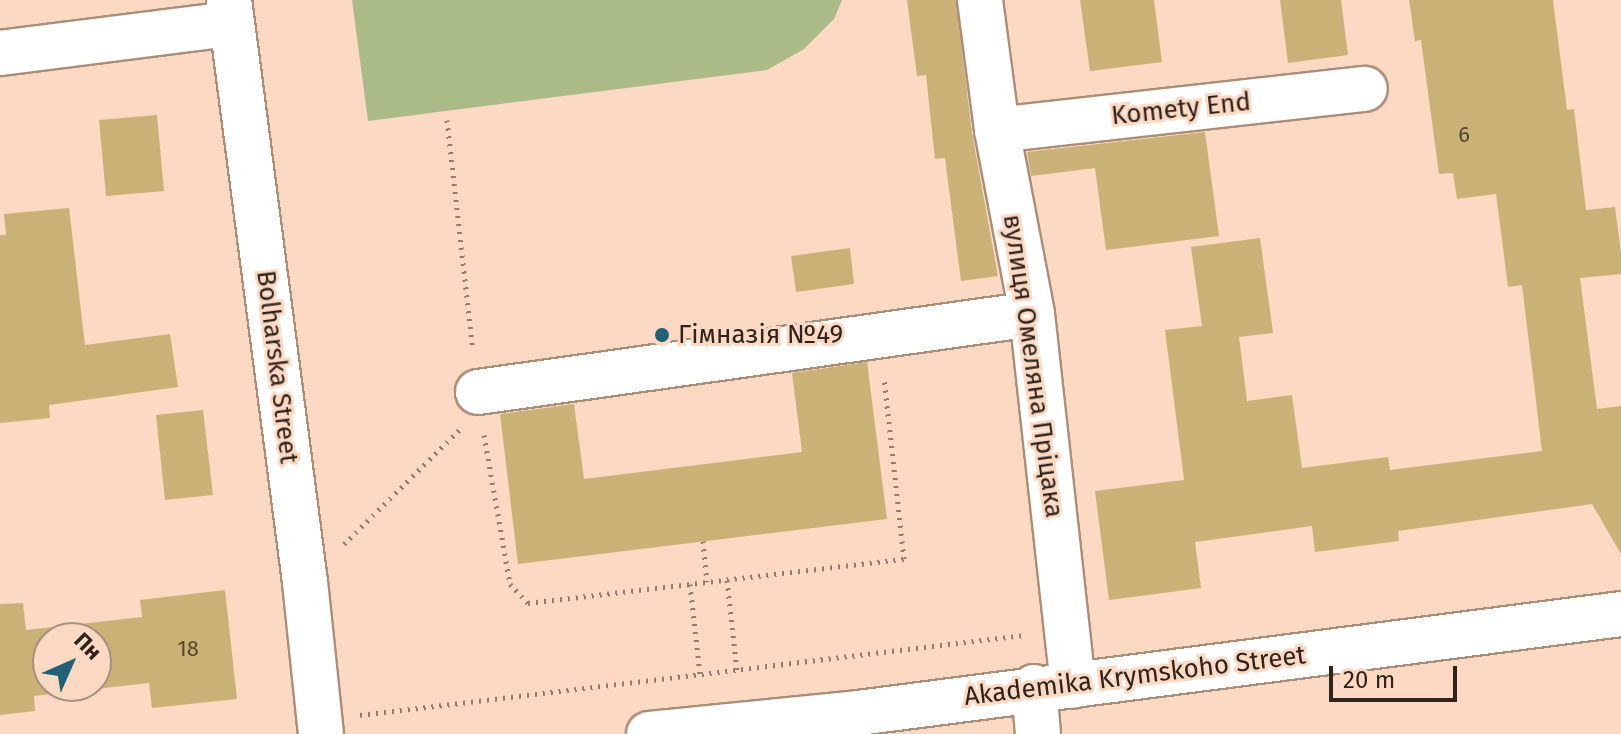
<!DOCTYPE html>
<meta charset="utf-8">
<style>
body{margin:0}
#map{position:relative;width:1621px;height:734px;overflow:hidden;background:#fbd9c3;font-family:"Fira Sans",sans-serif}
div>[style]{position:absolute}
.green>*{inset:0;background:#abbb88}
.building>*{inset:0;background:#cab277}
.path>*{height:5px;margin-top:-2.5px;transform-origin:0;background:repeating-linear-gradient(90deg,#947d6e 0 2px,transparent 0 8px)}
.roads{filter:drop-shadow(2px 0 #ac8d78) drop-shadow(-2px 0 #ac8d78) drop-shadow(0 2px #ac8d78) drop-shadow(0 -2px #ac8d78)}
.minor>*{height:44px;margin:-22px;padding:0 22px;transform-origin:22px;border-radius:22px;background:#fff}
.dots>*{width:22px;height:22px;translate:-50% -50%;box-sizing:border-box;border:4px solid #fbd9c3;border-radius:50%}
span{translate:-50% -50%;white-space:nowrap;text-align:center;line-height:1.15;-webkit-text-stroke:6px #fbd9c3;paint-order:stroke}
.number-label{font-size:22px;color:#564731}
.number-label span{-webkit-text-stroke-width:0}
.street-label{font-size:26px;color:#2f231a}
.poi-label{font-size:26px;color:#2f231a}
.left{translate:0 -50%;text-align:left}
.north{position:absolute;left:32px;top:622px;width:80px;height:80px;box-sizing:border-box;background:#fbd9c3;border:2px solid #a9907f;border-radius:50%;rotate:45deg;font-size:22px;font-weight:700;line-height:32px;text-align:center;color:#2f231a}
.north::after{content:'';display:block;margin:auto;width:28px;height:36px;background:#206175;clip-path:polygon(50% 0,100% 100%,50% 72%,0 100%)}
.scale{position:absolute;left:1329px;top:666px;width:128px;height:36px;box-sizing:border-box;border:4px solid #2f231a;border-top:0;padding-left:10px;font-size:24px;line-height:28px;white-space:nowrap;color:#2f231a;-webkit-text-stroke:6px #fbd9c3;paint-order:stroke}
</style>
<div id="map">
<div class="green">
<div style="clip-path:polygon(352px 0,842px 0,834px 19px,804px 49px,767px 70px,368px 121px)"></div>
</div>
<div class="building">
<div style="clip-path:polygon(907px 0,956px 0,972px 133px,998px 276px,961px 281px,945px 158px,935px 159px,926px 75px,917px 76px)"></div>
<div style="clip-path:polygon(1080px 0,1154px 0,1162px 62px,1090px 71px)"></div>
<div style="clip-path:polygon(1280px 0,1341px 0,1348px 55px,1288px 63px)"></div>
<div style="clip-path:polygon(1409px 0,1553px 0,1567px 110px,1574px 109px,1586px 210px,1615px 207px,1621px 253px,1621px 274px,1580px 278px,1597px 409px,1621px 406px,1621px 554px,1592px 504px,1398px 531px,1399px 541px,1315px 552px,1312px 526px,1195px 542px,1201px 588px,1109px 600px,1095px 491px,1184px 480px,1165px 330px,1202px 326px,1191px 247px,1260px 238px,1273px 333px,1239px 337px,1247px 401px,1292px 395px,1302px 468px,1388px 457px,1390px 470px,1542px 451px,1522px 285px,1508px 287px,1496px 194px,1457px 199px,1453px 173px,1439px 174px,1421px 40px,1415px 41px)"></div>
<div style="clip-path:polygon(157px 115px,164px 191px,106px 196px,99px 120px)"></div>
<div style="clip-path:polygon(1205px 132px,1219px 236px,1106px 250px,1095px 168px,1031px 176px,1027px 152px)"></div>
<div style="clip-path:polygon(69px 208px,85px 345px,170px 334px,178px 387px,49px 405px,50px 418px,0 423px,0 235px,6px 235px,4px 214px)"></div>
<div style="clip-path:polygon(850px 248px,854px 284px,796px 292px,791px 256px)"></div>
<div style="clip-path:polygon(867px 362px,887px 519px,518px 564px,500px 414px,574px 404px,584px 479px,802px 452px,792px 373px)"></div>
<div style="clip-path:polygon(203px 410px,213px 495px,165px 500px,156px 415px)"></div>
<div style="clip-path:polygon(evenodd,225px 590px,237px 699px,152px 708px,149px 683px,34px 696px,35px 711px,0 715px,0 604px,23px 603px,26px 630px,142px 617px,140px 600px,225px 590px,48px 638px,96px 638px,96px 686px,48px 686px,48px 638px)"></div>
</div>
<div class="path">
<div style="left:447px;top:120px;width:231px;rotate:83.6deg"></div>
<div style="left:484px;top:435px;width:151px;rotate:80.1deg"></div>
<div style="left:510px;top:584px;width:26px;rotate:47deg"></div>
<div style="left:528px;top:603px;width:379px;rotate:-6.7deg"></div>
<div style="left:904px;top:559px;width:182px;rotate:-96.3deg"></div>
<div style="left:703px;top:541px;width:41px;rotate:84.4deg"></div>
<div style="left:344px;top:544px;width:162px;rotate:-44.7deg"></div>
<div style="left:727px;top:580px;width:91px;rotate:83.7deg"></div>
<div style="left:690px;top:584px;width:91px;rotate:83.7deg"></div>
<div style="left:360px;top:715px;width:670px;rotate:-6.86deg"></div>
</div>
<div class="roads">
<div class="minor">
<div style="left:229px;top:0;width:587px;rotate:82.56deg"></div>
<div style="left:305px;top:582px;width:153px;rotate:84deg"></div>
<div style="left:980px;top:0;width:131px;rotate:82.5deg"></div>
<div style="left:997px;top:130px;width:187px;rotate:79.2deg"></div>
<div style="left:1032px;top:314px;width:374px;rotate:83.7deg"></div>
<div style="left:0;top:53px;width:233px;rotate:-7.2deg"></div>
<div style="left:997px;top:130px;width:370px;rotate:-6.4deg"></div>
<div style="left:478px;top:392px;width:559px;rotate:-8.01deg"></div>
<div style="left:1034px;top:687px;width:47px;rotate:85.1deg"></div>
<div style="left:649px;top:734px;width:210px;rotate:-5.7deg"></div>
<div style="left:858px;top:713px;width:769px;rotate:-7.39deg"></div>
</div>
</div>
<div class="dots">
<div style="left:662px;top:335px;background:#206175"></div>
</div>
<div class="number-label">
<span style="left:1464px;top:135px">6</span>
<span style="left:188px;top:649px">18</span>
</div>
<div class="street-label">
<span style="left:1181px;top:109px;rotate:-6deg">Komety End</span>
<span style="left:1033px;top:366px;rotate:82deg">вулиця Омеляна Пріцака</span>
<span style="left:277px;top:367px;rotate:83deg">Bolharska Street</span>
<span style="left:1135px;top:676px;rotate:-7deg">Akademika Krymskoho Street</span>
</div>
<div class="poi-label">
<span class="left" style="left:678px;top:335px">Гімназія №49</span>
</div>
<div class="north">Пн</div>
<div class="scale">20 m</div>
</div>
